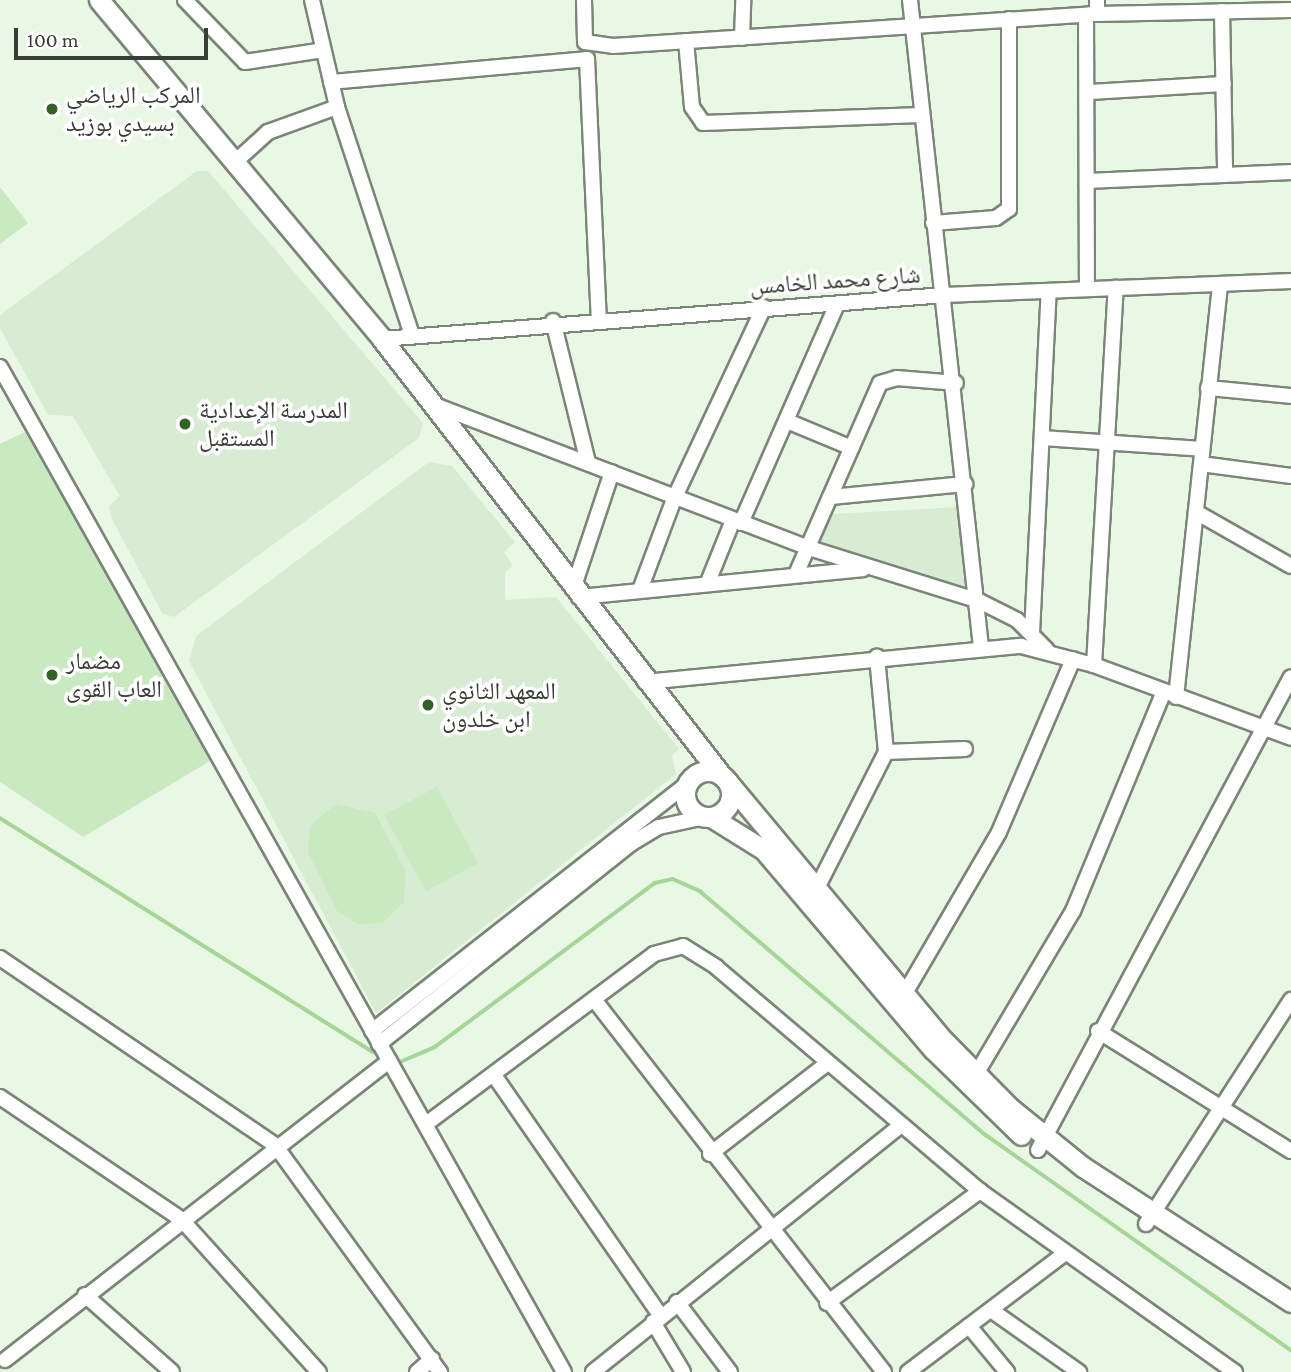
<!DOCTYPE html>
<meta charset="utf-8">
<style>
body{margin:0}
#map{position:relative;width:1291px;height:1372px;overflow:hidden;background:#e9f7e5;font-family:"Crimson Pro","Noto Naskh Arabic",serif}
div>[style]{position:absolute}
.built>*{inset:0;background:#d8ebd3}
.green>*{inset:0;background:#c9eac0}
.stream>*{height:3.5px;margin:-1.75px;padding:0 1.75px;transform-origin:1.75px;border-radius:1.75px;background:#a4d796}
.roads{filter:drop-shadow(2px 0 #7a8677) drop-shadow(-2px 0 #7a8677) drop-shadow(0 2px #7a8677) drop-shadow(0 -2px #7a8677)}
.street>*{height:14px;margin:-7px;padding:0 7px;transform-origin:7px;border-radius:7px;background:#fff}
.secondary>*{height:19px;margin:-9.5px;padding:0 9.5px;transform-origin:9.5px;border-radius:9.5px;background:#fff}
.secondary>.ring{margin:-9.5px;padding:0;box-sizing:content-box;background:none;border:19px solid #fff;border-radius:50%}
.dots>*{width:19px;height:19px;translate:-50% -50%;box-sizing:border-box;border:4px solid #fff;border-radius:50%}
span{translate:-50% -50%;white-space:nowrap;text-align:center;line-height:1.15;-webkit-text-stroke:7px #fff;paint-order:stroke}
.poi-label{font-size:24px;color:#383d36}
.left{translate:0 -50%;text-align:left}
.street-label{font-size:24px;color:#383d36}
.scale{position:absolute;left:14px;top:28px;width:194px;height:32px;box-sizing:border-box;border:4px solid #383d36;border-top:0;padding-left:9px;font-size:21px;line-height:24px;white-space:nowrap;color:#383d36;-webkit-text-stroke:5px #fff;paint-order:stroke}
</style>
<div id="map">
<div class="built">
<div style="clip-path:polygon(197px 171px,208px 171px,423px 423px,419px 438px,174px 617px,162px 613px,111px 517px,109px 506px,120px 496px,73px 416px,48px 415px,0 328px,0 315px)"></div>
<div style="clip-path:polygon(429px 462px,452px 466px,515px 542px,504px 552px,513px 566px,505px 572px,505px 600px,556px 597px,679px 749px,672px 755px,676px 774px,376px 1013px,189px 661px,196px 636px)"></div>
<div style="clip-path:polygon(959px 507px,970px 588px,963px 594px,818px 545px,833px 514px)"></div>
</div>
<div class="green">
<div style="clip-path:polygon(0 187px,28px 223px,0 244px)"></div>
<div style="clip-path:polygon(27px 431px,210px 761px,83px 837px,0 782px,0 444px)"></div>
<div style="clip-path:polygon(437px 787px,478px 863px,426px 891px,384px 815px)"></div>
<div style="clip-path:polygon(336px 804px,375px 813px,406px 872px,404px 902px,383px 923px,357px 924px,337px 911px,308px 852px,310px 826px)"></div>
</div>
<div class="stream">
<div style="left:0;top:818px;width:440px;rotate:32.1deg"></div>
<div style="left:400px;top:1062px;width:38px;rotate:-23deg"></div>
<div style="left:435px;top:1047px;width:274px;rotate:-36.7deg"></div>
<div style="left:655px;top:883px;width:18px;rotate:-13deg"></div>
<div style="left:673px;top:879px;width:30px;rotate:24deg"></div>
<div style="left:700px;top:891px;width:376px;rotate:40.5deg"></div>
<div style="left:986px;top:1135px;width:373px;rotate:35.2deg"></div>
</div>
<div class="roads">
<div class="street">
<div style="left:185px;top:0;width:86px;rotate:45.9deg"></div>
<div style="left:245px;top:62px;width:79px;rotate:-8.7deg"></div>
<div style="left:312px;top:0;width:110px;rotate:76.8deg"></div>
<div style="left:337px;top:107px;width:240px;rotate:71.8deg"></div>
<div style="left:584px;top:0;width:42px;rotate:88.6deg"></div>
<div style="left:585px;top:42px;width:28px;rotate:8deg"></div>
<div style="left:613px;top:46px;width:485px;rotate:-3.8deg"></div>
<div style="left:1097px;top:14px;width:194px;rotate:-1.2deg"></div>
<div style="left:910px;top:0;width:651px;rotate:83.74deg"></div>
<div style="left:1097px;top:0;width:14px;rotate:90deg"></div>
<div style="left:1222px;top:11px;width:161px;rotate:88.9deg"></div>
<div style="left:1086px;top:15px;width:274px;rotate:89.8deg"></div>
<div style="left:742px;top:38px;width:38px;rotate:-88deg"></div>
<div style="left:686px;top:41px;width:66px;rotate:84.8deg"></div>
<div style="left:692px;top:107px;width:19px;rotate:55deg"></div>
<div style="left:703px;top:123px;width:217px;rotate:-2.1deg"></div>
<div style="left:331px;top:82px;width:257px;rotate:-5.1deg"></div>
<div style="left:587px;top:59px;width:260px;rotate:87.4deg"></div>
<div style="left:1089px;top:92px;width:135px;rotate:-3.4deg"></div>
<div style="left:235px;top:162px;width:45px;rotate:-42.3deg"></div>
<div style="left:268px;top:132px;width:73px;rotate:-19.9deg"></div>
<div style="left:1088px;top:181px;width:203px;rotate:-2.5deg"></div>
<div style="left:933px;top:223px;width:63px;rotate:-4.5deg"></div>
<div style="left:996px;top:218px;width:16px;rotate:-35deg"></div>
<div style="left:1009px;top:209px;width:190px;rotate:-90deg"></div>
<div style="left:553px;top:321px;width:145px;rotate:76.1deg"></div>
<div style="left:382px;top:339px;width:565px;rotate:-4.47deg"></div>
<div style="left:945px;top:295px;width:346px;rotate:-2.3deg"></div>
<div style="left:0;top:367px;width:1152px;rotate:60.7deg"></div>
<div style="left:1208px;top:388px;width:83px;rotate:5.5deg"></div>
<div style="left:432px;top:404px;width:400px;rotate:20.9deg"></div>
<div style="left:806px;top:547px;width:181px;rotate:17.3deg"></div>
<div style="left:979px;top:601px;width:42px;rotate:26.6deg"></div>
<div style="left:1017px;top:620px;width:42px;rotate:45deg"></div>
<div style="left:787px;top:421px;width:70px;rotate:22.6deg"></div>
<div style="left:1042px;top:438px;width:160px;rotate:3.9deg"></div>
<div style="left:1201px;top:464px;width:91px;rotate:7.6deg"></div>
<div style="left:830px;top:497px;width:136px;rotate:-5.5deg"></div>
<div style="left:1196px;top:512px;width:109px;rotate:29.6deg"></div>
<div style="left:741px;top:523px;width:239px;rotate:-66.3deg"></div>
<div style="left:797px;top:572px;width:206px;rotate:-66.3deg"></div>
<div style="left:880px;top:383px;width:18px;rotate:-16deg"></div>
<div style="left:897px;top:378px;width:59px;rotate:4.8deg"></div>
<div style="left:708px;top:582px;width:67px;rotate:-68deg"></div>
<div style="left:573px;top:589px;width:123px;rotate:-71.6deg"></div>
<div style="left:640px;top:590px;width:97px;rotate:-69.5deg"></div>
<div style="left:674px;top:499px;width:212px;rotate:-64.9deg"></div>
<div style="left:579px;top:597px;width:285px;rotate:-5.6deg"></div>
<div style="left:1032px;top:633px;width:342px;rotate:-87.2deg"></div>
<div style="left:1094px;top:665px;width:378px;rotate:-86.7deg"></div>
<div style="left:645px;top:682px;width:378px;rotate:-5.5deg"></div>
<div style="left:1021px;top:646px;width:75px;rotate:14.6deg"></div>
<div style="left:1094px;top:665px;width:210px;rotate:20.3deg"></div>
<div style="left:1176px;top:697px;width:415px;rotate:-83.9deg"></div>
<div style="left:886px;top:752px;width:79px;rotate:-2.2deg"></div>
<div style="left:816px;top:890px;width:155px;rotate:-63.1deg"></div>
<div style="left:886px;top:752px;width:96px;rotate:-95.4deg"></div>
<div style="left:0;top:958px;width:333px;rotate:34.2deg"></div>
<div style="left:275px;top:1145px;width:281px;rotate:54deg"></div>
<div style="left:901px;top:1000px;width:194px;rotate:-59.7deg"></div>
<div style="left:999px;top:832px;width:188px;rotate:-66.8deg"></div>
<div style="left:596px;top:1002px;width:469px;rotate:52.1deg"></div>
<div style="left:372px;top:1031px;width:403px;rotate:-38.1deg"></div>
<div style="left:1098px;top:1031px;width:227px;rotate:31.9deg"></div>
<div style="left:379px;top:1044px;width:323px;rotate:-38.5deg"></div>
<div style="left:632px;top:843px;width:31px;rotate:-31deg"></div>
<div style="left:659px;top:827px;width:46px;rotate:-12.5deg"></div>
<div style="left:496px;top:1078px;width:290px;rotate:55.3deg"></div>
<div style="left:972px;top:1081px;width:198px;rotate:-59.3deg"></div>
<div style="left:1073px;top:911px;width:238px;rotate:-67.5deg"></div>
<div style="left:0;top:1097px;width:218px;rotate:34deg"></div>
<div style="left:181px;top:1219px;width:206px;rotate:48deg"></div>
<div style="left:426px;top:1124px;width:284px;rotate:-36.7deg"></div>
<div style="left:654px;top:954px;width:30px;rotate:-15deg"></div>
<div style="left:683px;top:946px;width:39px;rotate:32deg"></div>
<div style="left:716px;top:967px;width:346px;rotate:40.3deg"></div>
<div style="left:980px;top:1191px;width:313px;rotate:35.4deg"></div>
<div style="left:1038px;top:1150px;width:536px;rotate:-61.86deg"></div>
<div style="left:710px;top:1154px;width:145px;rotate:-37.7deg"></div>
<div style="left:1146px;top:1224px;width:267px;rotate:-57.1deg"></div>
<div style="left:85px;top:1295px;width:116px;rotate:41.5deg"></div>
<div style="left:677px;top:1302px;width:88px;rotate:52.9deg"></div>
<div style="left:827px;top:1303px;width:190px;rotate:-36.2deg"></div>
<div style="left:991px;top:1310px;width:108px;rotate:35.2deg"></div>
<div style="left:653px;top:1322px;width:58px;rotate:59deg"></div>
<div style="left:969px;top:1326px;width:60px;rotate:50.4deg"></div>
<div style="left:5px;top:1360px;width:487px;rotate:-37.9deg"></div>
<div style="left:417px;top:1372px;width:20px;rotate:-41deg"></div>
<div style="left:593px;top:1372px;width:392px;rotate:-38.7deg"></div>
<div style="left:908px;top:1372px;width:196px;rotate:-37.1deg"></div>
</div>
<div class="secondary">
<div style="left:99px;top:0;width:442px;rotate:50.1deg"></div>
<div style="left:382px;top:339px;width:554px;rotate:52.12deg"></div>
<div class="ring" style="left:685px;top:771px;width:27px;height:27px"></div>
<div style="left:727px;top:781px;width:337px;rotate:50.2deg"></div>
<div style="left:943px;top:1040px;width:95px;rotate:45.4deg"></div>
<div style="left:1010px;top:1108px;width:94px;rotate:38.9deg"></div>
<div style="left:1083px;top:1167px;width:248px;rotate:33deg"></div>
<div style="left:711px;top:817px;width:62px;rotate:31.9deg"></div>
<div style="left:764px;top:850px;width:261px;rotate:49.7deg"></div>
<div style="left:933px;top:1049px;width:123px;rotate:44.3deg"></div>
</div>
</div>
<div class="dots">
<div style="left:52px;top:109px;background:#336324"></div>
<div style="left:185px;top:424px;background:#336324"></div>
<div style="left:52px;top:675px;background:#336324"></div>
<div style="left:428px;top:705px;background:#336324"></div>
</div>
<div class="poi-label">
<span class="left" style="left:66px;top:109px">المركب الرياضي<br>بسيدي بوزيد</span>
<span class="left" style="left:199px;top:424px">المدرسة الإعدادية<br>المستقبل</span>
<span class="left" style="left:66px;top:675px">مضمار<br>العاب القوى</span>
<span class="left" style="left:442px;top:705px">المعهد الثانوي<br>ابن خلدون</span>
</div>
<div class="street-label">
<span style="left:835px;top:280px;rotate:-4deg">شارع محمد الخامس</span>
</div>
<div class="scale">100 m</div>
</div>
